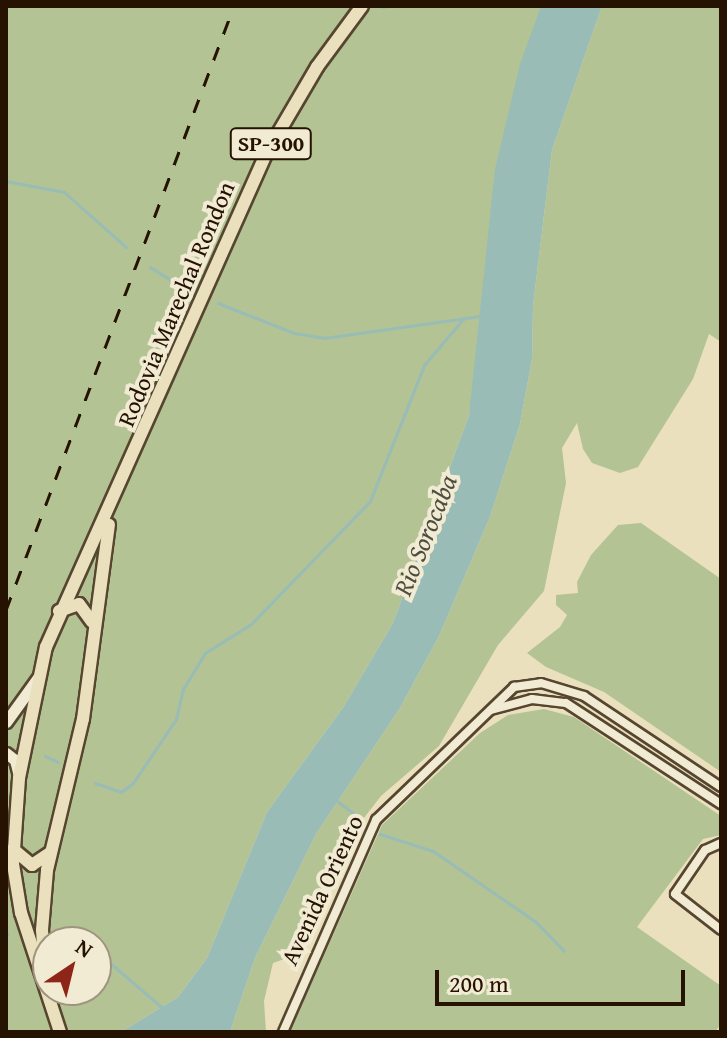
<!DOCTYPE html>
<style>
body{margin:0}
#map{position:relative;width:727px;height:1038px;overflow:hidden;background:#ebe0bd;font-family:"Gentium Book Plus",serif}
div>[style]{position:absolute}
.green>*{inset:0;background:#b3c394}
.water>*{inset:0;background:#99bcb6}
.stream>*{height:3px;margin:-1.5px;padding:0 1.5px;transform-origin:1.5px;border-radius:1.5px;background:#99bcb6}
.roads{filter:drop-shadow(2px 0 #564630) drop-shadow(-2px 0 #564630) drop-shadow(0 2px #564630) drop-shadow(0 -2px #564630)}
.street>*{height:8px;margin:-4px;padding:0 4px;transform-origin:4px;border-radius:4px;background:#f2ebd4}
.secondary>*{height:11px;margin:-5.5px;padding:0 5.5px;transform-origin:5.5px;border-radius:5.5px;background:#f2ebd4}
.primary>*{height:12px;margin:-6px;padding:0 6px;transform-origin:6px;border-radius:6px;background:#ebe0bd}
.rail>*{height:3px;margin-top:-1.5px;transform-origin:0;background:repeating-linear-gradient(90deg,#251201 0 14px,transparent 0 28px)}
span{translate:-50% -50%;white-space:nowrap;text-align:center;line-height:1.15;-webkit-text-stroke:8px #f2ebd4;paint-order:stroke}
.shield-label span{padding:2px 6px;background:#f2ebd4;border:2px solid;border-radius:6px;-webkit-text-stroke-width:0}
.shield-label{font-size:22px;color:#251201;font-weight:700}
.street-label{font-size:24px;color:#251201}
.water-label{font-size:26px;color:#4e4e40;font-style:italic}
.frame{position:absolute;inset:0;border:8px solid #251201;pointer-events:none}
.north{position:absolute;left:32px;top:926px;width:80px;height:80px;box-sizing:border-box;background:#f2ebd4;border:2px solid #a09480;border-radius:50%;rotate:35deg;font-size:22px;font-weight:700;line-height:32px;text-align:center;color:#251201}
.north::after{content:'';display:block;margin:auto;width:28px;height:36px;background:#8f2418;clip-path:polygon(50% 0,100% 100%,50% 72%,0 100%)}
.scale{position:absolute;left:435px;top:970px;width:250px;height:36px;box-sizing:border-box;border:4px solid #251201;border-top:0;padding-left:10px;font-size:24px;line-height:28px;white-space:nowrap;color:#251201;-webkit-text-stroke:6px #f2ebd4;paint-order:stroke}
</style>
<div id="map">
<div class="green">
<div style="clip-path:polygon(evenodd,6px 6px,541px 6px,469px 415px,393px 623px,344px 706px,267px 812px,207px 958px,178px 997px,121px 1032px,6px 1032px,6px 6px,48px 942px,96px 942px,96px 990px,48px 990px,48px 942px)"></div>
<div style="clip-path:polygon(602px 6px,721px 6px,721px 342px,709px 334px,693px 379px,638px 467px,620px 473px,592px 463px,583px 449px,577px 423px,562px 448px,566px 483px,544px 591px,498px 645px,439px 746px,381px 796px,360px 823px,301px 953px,273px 963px,264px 1001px,266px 1032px,230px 1032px,255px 958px,316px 834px,400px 708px,439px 636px,490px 517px,520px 424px,532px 359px,533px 306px,552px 150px)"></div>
<div style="clip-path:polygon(641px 523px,721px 579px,721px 772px,604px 692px,546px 667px,527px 653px,560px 627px,567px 615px,556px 605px,556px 595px,578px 593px,577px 582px,591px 555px,618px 525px)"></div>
<div style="clip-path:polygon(544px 709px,574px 717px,721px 816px,721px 835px,703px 839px,637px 927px,721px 986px,721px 1024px,715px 1032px,290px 1032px,382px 825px,480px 733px,508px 715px)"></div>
</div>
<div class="water">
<div style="clip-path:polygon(541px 6px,602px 6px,552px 150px,533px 306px,532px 359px,520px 424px,490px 517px,439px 636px,400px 708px,316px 834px,255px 958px,230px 1032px,121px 1032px,178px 997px,207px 958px,267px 812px,344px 706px,393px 623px,469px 415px,495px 169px,520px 64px)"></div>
</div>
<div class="stream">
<div style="left:382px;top:7px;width:8px;rotate:-7deg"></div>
<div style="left:6px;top:181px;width:59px;rotate:10.7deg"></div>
<div style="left:64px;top:192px;width:83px;rotate:41.6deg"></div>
<div style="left:150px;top:267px;width:44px;rotate:31.9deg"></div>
<div style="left:218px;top:303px;width:82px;rotate:21.5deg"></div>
<div style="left:294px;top:333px;width:30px;rotate:9deg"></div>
<div style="left:324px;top:338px;width:165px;rotate:-8deg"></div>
<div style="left:45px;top:756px;width:14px;rotate:25deg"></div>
<div style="left:95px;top:783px;width:28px;rotate:19deg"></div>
<div style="left:121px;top:792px;width:15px;rotate:-37deg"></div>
<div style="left:133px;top:783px;width:77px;rotate:-56.1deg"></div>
<div style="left:176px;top:719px;width:31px;rotate:-77deg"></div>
<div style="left:183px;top:689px;width:42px;rotate:-58.6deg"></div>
<div style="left:205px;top:653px;width:54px;rotate:-32.2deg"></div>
<div style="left:251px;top:624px;width:171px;rotate:-45.9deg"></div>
<div style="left:370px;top:501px;width:146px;rotate:-68.3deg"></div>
<div style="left:424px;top:365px;width:62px;rotate:-49.6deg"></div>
<div style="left:334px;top:799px;width:36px;rotate:36deg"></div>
<div style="left:380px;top:834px;width:56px;rotate:17.8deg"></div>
<div style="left:433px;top:851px;width:125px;rotate:34.6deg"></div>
<div style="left:536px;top:922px;width:40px;rotate:46deg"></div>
<div style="left:6px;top:935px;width:2px;rotate:-27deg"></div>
<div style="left:63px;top:937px;width:16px;rotate:18deg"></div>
<div style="left:96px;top:951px;width:92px;rotate:40.6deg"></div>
</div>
<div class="roads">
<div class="street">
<div style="left:491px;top:710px;width:42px;rotate:-15deg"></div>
<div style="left:532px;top:699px;width:34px;rotate:7deg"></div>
<div style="left:566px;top:703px;width:185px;rotate:33.1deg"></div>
<div style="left:721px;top:843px;width:17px;rotate:156deg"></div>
<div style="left:705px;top:850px;width:53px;rotate:124.3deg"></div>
<div style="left:675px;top:894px;width:58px;rotate:38deg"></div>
<div style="left:283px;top:1032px;width:232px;rotate:-66.3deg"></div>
<div style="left:376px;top:820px;width:192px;rotate:-43.9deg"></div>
<div style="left:514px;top:687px;width:27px;rotate:-8deg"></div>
<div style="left:541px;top:683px;width:45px;rotate:16.8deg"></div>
<div style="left:584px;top:696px;width:164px;rotate:33.6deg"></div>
</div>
<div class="secondary">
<div style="left:6px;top:722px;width:57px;rotate:-54.3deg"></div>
<div style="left:6px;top:753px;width:11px;rotate:38deg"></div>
<div style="left:15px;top:760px;width:16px;rotate:76deg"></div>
</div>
<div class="primary">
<div style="left:59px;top:611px;width:21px;rotate:-19deg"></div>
<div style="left:79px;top:604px;width:22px;rotate:54deg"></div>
<div style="left:13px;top:849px;width:25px;rotate:40deg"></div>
<div style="left:32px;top:865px;width:22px;rotate:-34deg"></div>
<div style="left:45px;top:976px;width:46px;rotate:-93.7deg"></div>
<div style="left:42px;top:930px;width:60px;rotate:-85.2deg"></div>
<div style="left:47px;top:870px;width:155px;rotate:-76.6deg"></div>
<div style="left:83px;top:719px;width:196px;rotate:-82.4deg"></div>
<div style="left:60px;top:1032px;width:125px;rotate:-108.1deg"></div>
<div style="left:21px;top:913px;width:50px;rotate:-99.3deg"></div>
<div style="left:13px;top:864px;width:86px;rotate:-86deg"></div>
<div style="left:19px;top:778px;width:134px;rotate:-78.4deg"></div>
<div style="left:46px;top:647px;width:540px;rotate:-65.95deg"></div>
<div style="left:266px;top:154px;width:101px;rotate:-59.6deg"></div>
<div style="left:317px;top:67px;width:76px;rotate:-53.6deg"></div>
</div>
</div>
<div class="rail">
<div style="left:6px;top:610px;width:646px;rotate:-69.32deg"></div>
</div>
<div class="shield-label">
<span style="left:271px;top:144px">SP-300</span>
</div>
<div class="street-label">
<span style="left:176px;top:304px;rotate:-67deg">Rodovia Marechal Rondon</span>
<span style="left:322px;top:890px;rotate:-65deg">Avenida Oriento</span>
</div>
<div class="water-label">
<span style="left:425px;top:535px;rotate:-68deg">Rio Sorocaba</span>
</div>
<div class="frame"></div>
<div class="north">N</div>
<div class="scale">200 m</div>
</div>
